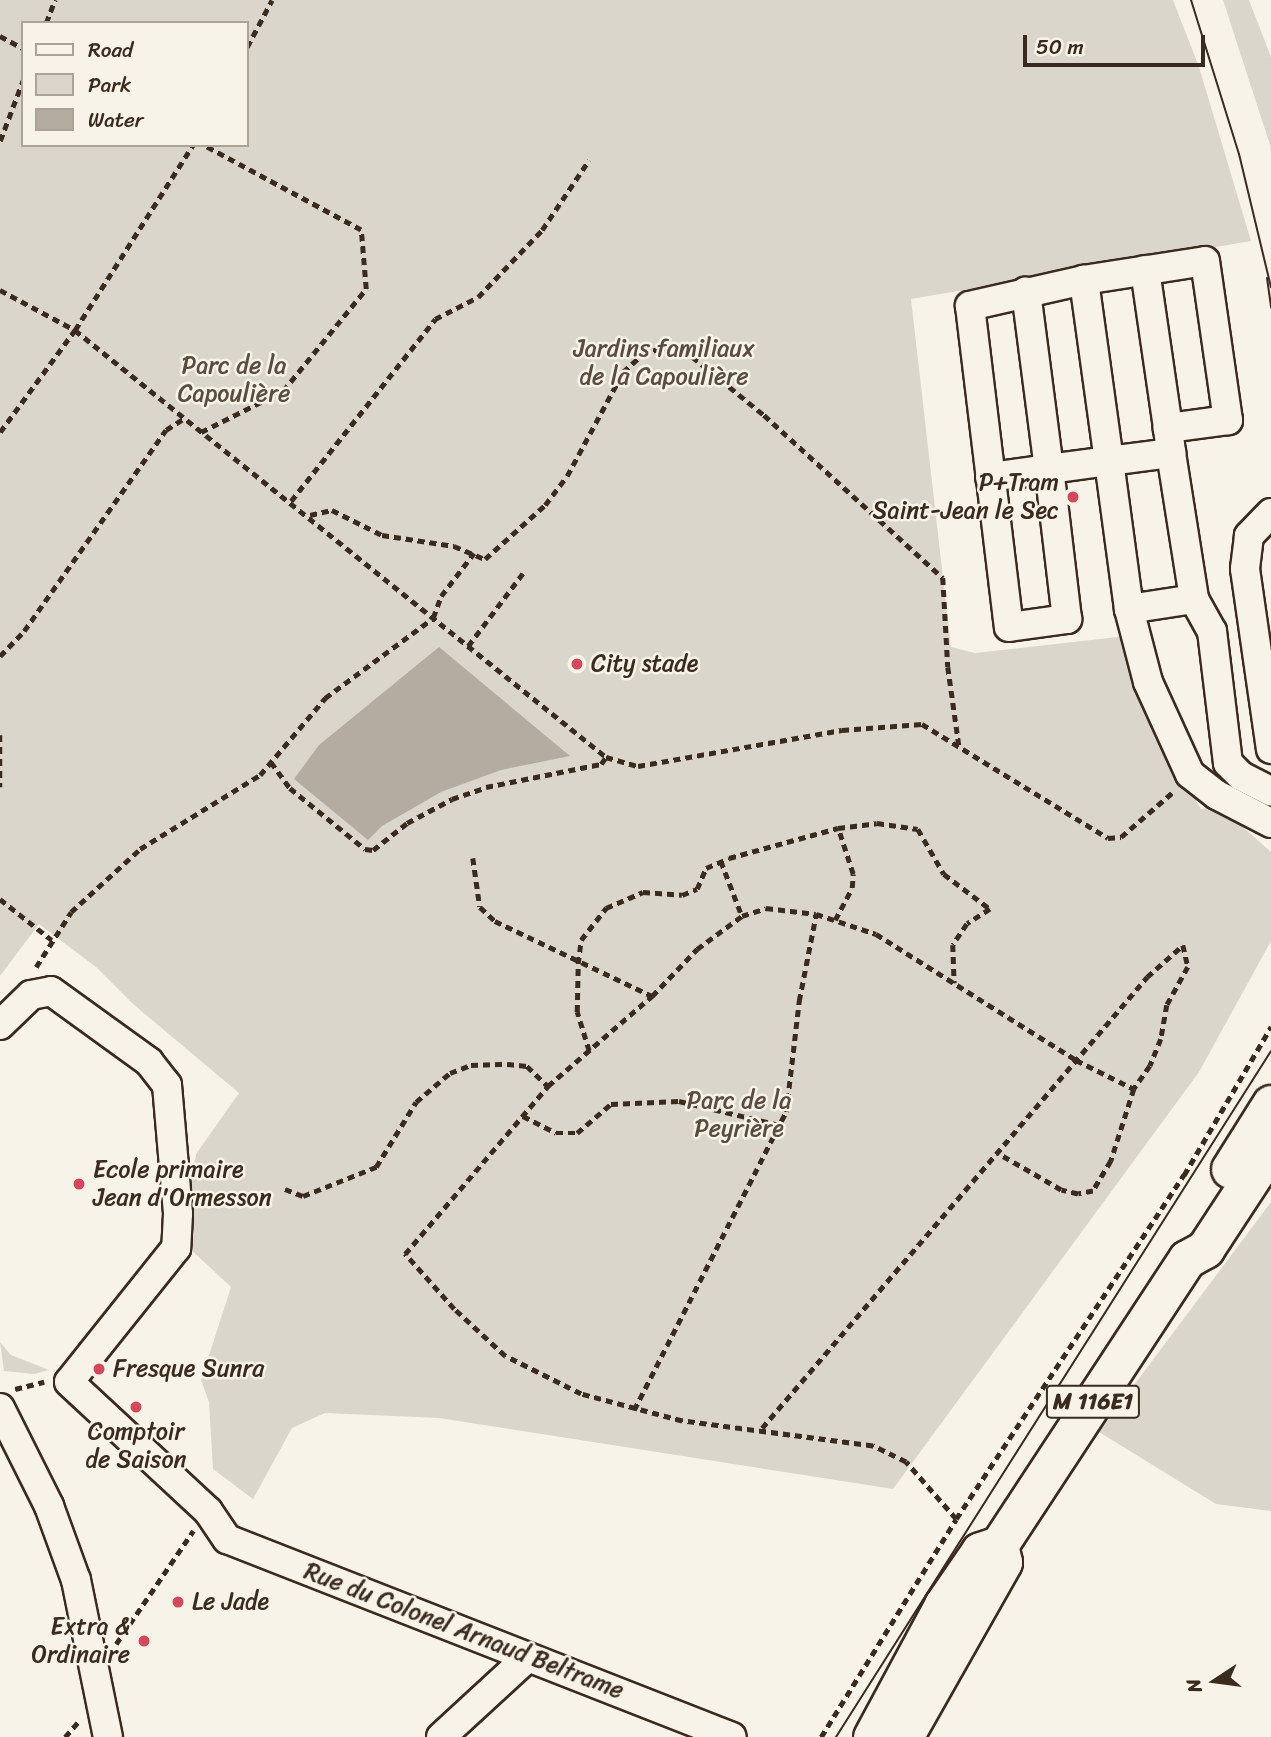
<!DOCTYPE html>
<meta charset="utf-8">
<style>
body{margin:0}
#map{position:relative;width:1271px;height:1737px;overflow:hidden;background:#f7f3e8;font-family:Sriracha,sans-serif}
div>[style]{position:absolute}
.green>*{inset:0;background:#dbd6cb}
.water>*{inset:0;background:#b4aca0}
.path>*{height:4.5px;margin-top:-2.25px;transform-origin:0;background:repeating-linear-gradient(90deg,#3b2a1e 0 7px,transparent 0 12px)}
.roads{filter:drop-shadow(2px 0 #3b2a1e) drop-shadow(-2px 0 #3b2a1e) drop-shadow(0 2px #3b2a1e) drop-shadow(0 -2px #3b2a1e)}
.minor>*{height:28px;margin:-14px;padding:0 14px;transform-origin:14px;border-radius:14px;background:#f7f3e8}
.major>*{height:37px;margin:-18.5px;padding:0 18.5px;transform-origin:18.5px;border-radius:18.5px;background:#f7f3e8}
.tram>*{height:2px;margin:-1px;padding:0 1px;transform-origin:1px;border-radius:1px;background:#3b2a1e}
.dots>*{width:19px;height:19px;translate:-50% -50%;box-sizing:border-box;border:4px solid #f7f3e8;border-radius:50%}
span{translate:-50% -50%;white-space:nowrap;text-align:center;line-height:1.15;-webkit-text-stroke:5px #f7f3e8;paint-order:stroke}
.shield-label span{padding:2px 5px;background:#f7f3e8;border:2px solid;border-radius:5px;-webkit-text-stroke-width:0}
.shield-label{font-size:23px;color:#3b2a1e;font-weight:700}
.park-label{font-size:24px;color:#5b4c41}
.poi-label{font-size:24px;color:#3b2a1e}
.right{translate:-100% -50%;text-align:right}
.left{translate:0 -50%;text-align:left}
.street-label{font-size:24px;color:#3b2a1e}
.legend{position:absolute;left:21px;top:21px;width:228px;height:126px;box-sizing:border-box;background:#f7f3e8;border:2px solid #aca397;margin:0;padding:9px 12px;list-style:none;font-size:21px;color:#3b2a1e}
.legend li{display:flex;align-items:center;gap:14px;height:35px}
.legend b{width:35px;border:2px solid #aca397}
.north{position:absolute;left:1180px;top:1646px;width:70px;height:70px;-webkit-text-stroke:5px #f7f3e8;paint-order:stroke;rotate:257deg;font-size:19px;font-weight:700;line-height:28px;text-align:center;color:#3b2a1e}
.north::after{content:'';display:block;margin:auto;width:24px;height:32px;background:#3b2a1e;clip-path:polygon(50% 0,100% 100%,50% 72%,0 100%)}
.scale{position:absolute;left:1023px;top:35px;width:182px;height:32px;box-sizing:border-box;border:4px solid #3b2a1e;border-top:0;padding-left:9px;font-size:21px;line-height:24px;white-space:nowrap;color:#3b2a1e;-webkit-text-stroke:5px #f7f3e8;paint-order:stroke}
</style>
<div id="map">
<div class="green">
<div style="clip-path:polygon(evenodd,0 0,1173px 0,1199px 67px,1251px 241px,911px 299px,951px 647px,975px 653px,1126px 636px,1177px 768px,1201px 809px,1219px 806px,1271px 852px,1271px 941px,1199px 1072px,893px 1489px,439px 1418px,325px 1413px,292px 1428px,253px 1499px,213px 1469px,209px 1402px,201px 1380px,231px 1287px,188px 1247px,187px 1206px,196px 1154px,239px 1093px,133px 1004px,96px 967px,39px 924px,0 976px,0 0,23px 23px,247px 23px,247px 145px,23px 145px,23px 23px)"></div>
<div style="clip-path:polygon(1223px 0,1249px 0,1271px 57px,1271px 148px)"></div>
<div style="clip-path:polygon(1271px 1202px,1271px 1511px,1216px 1504px,1099px 1432px)"></div>
<div style="clip-path:polygon(0 1342px,11px 1355px,49px 1370px,34px 1374px,4px 1371px)"></div>
</div>
<div class="water">
<div style="clip-path:polygon(439px 647px,570px 756px,501px 770px,441px 792px,382px 826px,368px 840px,294px 779px,319px 745px)"></div>
</div>
<div class="path">
<div style="left:46px;top:23px;width:25px;rotate:-69deg"></div>
<div style="left:0;top:36px;width:26px;rotate:28deg"></div>
<div style="left:247px;top:47px;width:53px;rotate:-62deg"></div>
<div style="left:0;top:141px;width:65px;rotate:-69.3deg"></div>
<div style="left:0;top:290px;width:85px;rotate:28.1deg"></div>
<div style="left:75px;top:330px;width:681px;rotate:38.8deg"></div>
<div style="left:606px;top:757px;width:33px;rotate:16deg"></div>
<div style="left:638px;top:766px;width:207px;rotate:-10deg"></div>
<div style="left:842px;top:730px;width:80px;rotate:-4.3deg"></div>
<div style="left:922px;top:724px;width:218px;rotate:31.5deg"></div>
<div style="left:1108px;top:838px;width:13px;rotate:-4deg"></div>
<div style="left:1121px;top:837px;width:69px;rotate:-40.9deg"></div>
<div style="left:0;top:432px;width:127px;rotate:-53.7deg"></div>
<div style="left:75px;top:330px;width:219px;rotate:-57.5deg"></div>
<div style="left:201px;top:432px;width:92px;rotate:-26.6deg"></div>
<div style="left:283px;top:391px;width:132px;rotate:-50.9deg"></div>
<div style="left:366px;top:289px;width:59px;rotate:-94.8deg"></div>
<div style="left:361px;top:230px;width:179px;rotate:-151.7deg"></div>
<div style="left:291px;top:501px;width:232px;rotate:-51.6deg"></div>
<div style="left:435px;top:319px;width:48px;rotate:-27.1deg"></div>
<div style="left:478px;top:297px;width:93px;rotate:-46.3deg"></div>
<div style="left:542px;top:230px;width:84px;rotate:-56.1deg"></div>
<div style="left:310px;top:515px;width:23px;rotate:-13deg"></div>
<div style="left:332px;top:510px;width:56px;rotate:26.6deg"></div>
<div style="left:382px;top:535px;width:73px;rotate:8.7deg"></div>
<div style="left:454px;top:546px;width:34px;rotate:23deg"></div>
<div style="left:485px;top:559px;width:81px;rotate:-42deg"></div>
<div style="left:545px;top:505px;width:36px;rotate:-53deg"></div>
<div style="left:567px;top:476px;width:118px;rotate:-61.7deg"></div>
<div style="left:623px;top:372px;width:25px;rotate:-42deg"></div>
<div style="left:642px;top:355px;width:19px;rotate:-21deg"></div>
<div style="left:660px;top:348px;width:23px;rotate:2deg"></div>
<div style="left:683px;top:349px;width:104px;rotate:39.2deg"></div>
<div style="left:764px;top:415px;width:242px;rotate:42.3deg"></div>
<div style="left:943px;top:578px;width:89px;rotate:86.8deg"></div>
<div style="left:948px;top:667px;width:79px;rotate:82deg"></div>
<div style="left:468px;top:646px;width:91px;rotate:-53deg"></div>
<div style="left:0;top:656px;width:35px;rotate:-46deg"></div>
<div style="left:24px;top:631px;width:246px;rotate:-54.8deg"></div>
<div style="left:166px;top:430px;width:20px;rotate:-33deg"></div>
<div style="left:0;top:735px;width:52px;rotate:90deg"></div>
<div style="left:271px;top:762px;width:32px;rotate:54deg"></div>
<div style="left:290px;top:788px;width:97px;rotate:39.1deg"></div>
<div style="left:365px;top:849px;width:8px;rotate:7deg"></div>
<div style="left:373px;top:850px;width:43px;rotate:-38.5deg"></div>
<div style="left:407px;top:823px;width:51px;rotate:-28.1deg"></div>
<div style="left:452px;top:799px;width:36px;rotate:-19deg"></div>
<div style="left:486px;top:787px;width:117px;rotate:-11.3deg"></div>
<div style="left:601px;top:764px;width:9px;rotate:-54deg"></div>
<div style="left:473px;top:858px;width:49px;rotate:81.9deg"></div>
<div style="left:480px;top:907px;width:21px;rotate:43deg"></div>
<div style="left:495px;top:921px;width:174px;rotate:25.5deg"></div>
<div style="left:721px;top:861px;width:59px;rotate:69.1deg"></div>
<div style="left:0;top:899px;width:66px;rotate:38.3deg"></div>
<div style="left:835px;top:920px;width:36px;rotate:-62deg"></div>
<div style="left:852px;top:888px;width:14px;rotate:-86deg"></div>
<div style="left:853px;top:874px;width:48px;rotate:-108.1deg"></div>
<div style="left:36px;top:967px;width:65px;rotate:-57.5deg"></div>
<div style="left:71px;top:912px;width:93px;rotate:-42.4deg"></div>
<div style="left:140px;top:849px;width:141px;rotate:-31.7deg"></div>
<div style="left:260px;top:775px;width:101px;rotate:-49.8deg"></div>
<div style="left:325px;top:698px;width:134px;rotate:-36.5deg"></div>
<div style="left:433px;top:618px;width:23px;rotate:-70deg"></div>
<div style="left:441px;top:596px;width:54px;rotate:-52.5deg"></div>
<div style="left:589px;top:1051px;width:41px;rotate:-107.1deg"></div>
<div style="left:577px;top:1012px;width:48px;rotate:-88.8deg"></div>
<div style="left:578px;top:964px;width:24px;rotate:-83deg"></div>
<div style="left:581px;top:940px;width:41px;rotate:-52deg"></div>
<div style="left:606px;top:908px;width:40px;rotate:-23.4deg"></div>
<div style="left:643px;top:892px;width:39px;rotate:4deg"></div>
<div style="left:682px;top:895px;width:16px;rotate:-22deg"></div>
<div style="left:697px;top:889px;width:23px;rotate:-67deg"></div>
<div style="left:706px;top:868px;width:25px;rotate:-23deg"></div>
<div style="left:729px;top:858px;width:113px;rotate:-15.4deg"></div>
<div style="left:838px;top:828px;width:39px;rotate:-7deg"></div>
<div style="left:877px;top:823px;width:41px;rotate:8.3deg"></div>
<div style="left:918px;top:829px;width:52px;rotate:60deg"></div>
<div style="left:944px;top:874px;width:58px;rotate:37.3deg"></div>
<div style="left:990px;top:909px;width:27px;rotate:147deg"></div>
<div style="left:967px;top:924px;width:25px;rotate:124deg"></div>
<div style="left:953px;top:945px;width:38px;rotate:88deg"></div>
<div style="left:523px;top:1116px;width:37px;rotate:27deg"></div>
<div style="left:556px;top:1133px;width:21px"></div>
<div style="left:577px;top:1133px;width:45px;rotate:-40.5deg"></div>
<div style="left:611px;top:1104px;width:68px;rotate:-2.5deg"></div>
<div style="left:679px;top:1101px;width:104px;rotate:13.4deg"></div>
<div style="left:285px;top:1189px;width:19px;rotate:21deg"></div>
<div style="left:303px;top:1196px;width:79px;rotate:-21.7deg"></div>
<div style="left:376px;top:1167px;width:76px;rotate:-58.4deg"></div>
<div style="left:416px;top:1102px;width:45px;rotate:-40.5deg"></div>
<div style="left:450px;top:1073px;width:22px;rotate:-21deg"></div>
<div style="left:471px;top:1065px;width:36px;rotate:-2deg"></div>
<div style="left:507px;top:1064px;width:20px;rotate:6deg"></div>
<div style="left:527px;top:1066px;width:29px;rotate:44deg"></div>
<div style="left:15px;top:1389px;width:30px;rotate:-14deg"></div>
<div style="left:634px;top:1410px;width:335px;rotate:-63deg"></div>
<div style="left:786px;top:1112px;width:112px;rotate:-83.3deg"></div>
<div style="left:799px;top:1001px;width:89px;rotate:-78.9deg"></div>
<div style="left:762px;top:1428px;width:593px;rotate:-49.51deg"></div>
<div style="left:1147px;top:977px;width:48px;rotate:-41.6deg"></div>
<div style="left:1183px;top:945px;width:23px;rotate:77deg"></div>
<div style="left:1188px;top:967px;width:43px;rotate:118.9deg"></div>
<div style="left:1167px;top:1005px;width:35px;rotate:100deg"></div>
<div style="left:1161px;top:1039px;width:29px;rotate:112deg"></div>
<div style="left:1150px;top:1066px;width:28px;rotate:125deg"></div>
<div style="left:1134px;top:1089px;width:76px;rotate:107.7deg"></div>
<div style="left:1111px;top:1161px;width:35px;rotate:121deg"></div>
<div style="left:1093px;top:1191px;width:15px;rotate:169deg"></div>
<div style="left:1078px;top:1194px;width:17px;rotate:-167deg"></div>
<div style="left:1061px;top:1190px;width:74px;rotate:-150deg"></div>
<div style="left:956px;top:1519px;width:76px;rotate:-131.3deg"></div>
<div style="left:906px;top:1462px;width:37px;rotate:-154deg"></div>
<div style="left:873px;top:1446px;width:193px;rotate:-172.5deg"></div>
<div style="left:682px;top:1421px;width:105px;rotate:-165deg"></div>
<div style="left:581px;top:1394px;width:85px;rotate:-153.4deg"></div>
<div style="left:505px;top:1356px;width:69px;rotate:-137.3deg"></div>
<div style="left:454px;top:1309px;width:74px;rotate:-131.7deg"></div>
<div style="left:405px;top:1254px;width:221px;rotate:-49.6deg"></div>
<div style="left:548px;top:1086px;width:138px;rotate:-40.9deg"></div>
<div style="left:652px;top:996px;width:65px;rotate:-46.2deg"></div>
<div style="left:697px;top:949px;width:56px;rotate:-36.3deg"></div>
<div style="left:742px;top:916px;width:25px;rotate:-18deg"></div>
<div style="left:766px;top:908px;width:50px;rotate:6.8deg"></div>
<div style="left:816px;top:914px;width:63px;rotate:18.4deg"></div>
<div style="left:876px;top:934px;width:236px;rotate:32.2deg"></div>
<div style="left:1076px;top:1060px;width:65px;rotate:26.6deg"></div>
<div style="left:116px;top:1644px;width:137px;rotate:-55.7deg"></div>
<div style="left:65px;top:1737px;width:20px;rotate:-49deg"></div>
<div style="left:821px;top:1737px;width:256px;rotate:-58.2deg"></div>
<div style="left:956px;top:1519px;width:413px;rotate:-56.5deg"></div>
<div style="left:1184px;top:1175px;width:172px;rotate:-59.6deg"></div>
</div>
<div class="roads">
<div class="minor">
<div style="left:1145px;top:270px;width:160px;rotate:81.7deg"></div>
<div style="left:1084px;top:280px;width:117px;rotate:167.2deg"></div>
<div style="left:970px;top:306px;width:323px;rotate:83.1deg"></div>
<div style="left:1009px;top:627px;width:59px;rotate:-7.9deg"></div>
<div style="left:1067px;top:619px;width:151px;rotate:-96.8deg"></div>
<div style="left:1049px;top:469px;width:61px;rotate:-7.6deg"></div>
<div style="left:1109px;top:461px;width:183px;rotate:-97.9deg"></div>
<div style="left:1084px;top:280px;width:122px;rotate:-8.9deg"></div>
<div style="left:1205px;top:261px;width:161px;rotate:81.8deg"></div>
<div style="left:1228px;top:420px;width:61px;rotate:172.4deg"></div>
<div style="left:1168px;top:428px;width:25px;rotate:83deg"></div>
<div style="left:990px;top:477px;width:60px;rotate:-7.7deg"></div>
<div style="left:1049px;top:469px;width:179px;rotate:-97.4deg"></div>
<div style="left:1271px;top:513px;width:32px;rotate:134deg"></div>
<div style="left:1249px;top:536px;width:33px;rotate:97deg"></div>
<div style="left:1245px;top:569px;width:182px;rotate:81.8deg"></div>
<div style="left:1194px;top:599px;width:66px;rotate:171.3deg"></div>
<div style="left:1129px;top:609px;width:149px;rotate:-97.7deg"></div>
<div style="left:1109px;top:461px;width:63px;rotate:-7.4deg"></div>
<div style="left:1171px;top:453px;width:148px;rotate:81deg"></div>
<div style="left:1194px;top:599px;width:37px;rotate:61deg"></div>
<div style="left:1212px;top:631px;width:133px;rotate:83.1deg"></div>
<div style="left:1228px;top:763px;width:18px;rotate:45deg"></div>
<div style="left:1241px;top:776px;width:34px;rotate:27deg"></div>
<div style="left:1129px;top:609px;width:75px;rotate:75.4deg"></div>
<div style="left:1148px;top:682px;width:101px;rotate:65.5deg"></div>
<div style="left:1190px;top:774px;width:34px;rotate:38deg"></div>
<div style="left:1217px;top:795px;width:61px;rotate:27.4deg"></div>
<div style="left:0;top:1025px;width:43px;rotate:-44.1deg"></div>
<div style="left:31px;top:995px;width:20px;rotate:-11deg"></div>
<div style="left:51px;top:991px;width:121px;rotate:35.9deg"></div>
<div style="left:149px;top:1062px;width:29px;rotate:52deg"></div>
<div style="left:167px;top:1085px;width:129px;rotate:85.1deg"></div>
<div style="left:178px;top:1214px;width:34px;rotate:93deg"></div>
<div style="left:176px;top:1248px;width:171px;rotate:128.6deg"></div>
<div style="left:69px;top:1382px;width:190px;rotate:42.9deg"></div>
<div style="left:208px;top:1511px;width:34px;rotate:56deg"></div>
<div style="left:227px;top:1539px;width:542px;rotate:21.41deg"></div>
<div style="left:0;top:1408px;width:110px;rotate:63.4deg"></div>
<div style="left:49px;top:1506px;width:79px;rotate:70deg"></div>
<div style="left:76px;top:1580px;width:160px;rotate:78.5deg"></div>
<div style="left:441px;top:1737px;width:118px;rotate:-42.6deg"></div>
</div>
<div class="major">
<div style="left:1230px;top:1169px;width:77px;rotate:-57.8deg"></div>
<div style="left:872px;top:1737px;width:150px;rotate:-61.7deg"></div>
<div style="left:943px;top:1605px;width:65px;rotate:-55.6deg"></div>
<div style="left:980px;top:1551px;width:20px;rotate:-18deg"></div>
<div style="left:999px;top:1545px;width:342px;rotate:-56.7deg"></div>
<div style="left:1187px;top:1259px;width:21px;rotate:-29deg"></div>
<div style="left:1205px;top:1249px;width:121px;rotate:-56.8deg"></div>
<div style="left:904px;top:1737px;width:201px;rotate:-60.5deg"></div>
<div style="left:1003px;top:1562px;width:17px;rotate:-103deg"></div>
</div>
</div>
<div class="tram">
<div style="left:1191px;top:0;width:161px;rotate:72.7deg"></div>
<div style="left:1239px;top:154px;width:137px;rotate:76.5deg"></div>
<div style="left:1267px;top:278px;width:30px;rotate:82deg"></div>
<div style="left:836px;top:1737px;width:812px;rotate:-57.62deg"></div>
</div>
<div class="dots">
<div style="left:1073px;top:497px;background:#d1495b"></div>
<div style="left:577px;top:664px;background:#d1495b"></div>
<div style="left:79px;top:1184px;background:#d1495b"></div>
<div style="left:99px;top:1369px;background:#d1495b"></div>
<div style="left:136px;top:1407px;background:#d1495b"></div>
<div style="left:178px;top:1602px;background:#d1495b"></div>
<div style="left:144px;top:1641px;background:#d1495b"></div>
</div>
<div class="shield-label">
<span style="left:1093px;top:1402px">M 116E1</span>
</div>
<div class="park-label">
<span style="left:664px;top:363px">Jardins familiaux<br>de la Capoulière</span>
<span style="left:234px;top:380px">Parc de la<br>Capoulière</span>
<span style="left:739px;top:1115px">Parc de la<br>Peyrière</span>
</div>
<div class="poi-label">
<span class="right" style="left:1059px;top:497px">P+Tram<br>Saint-Jean le Sec</span>
<span class="left" style="left:591px;top:664px">City stade</span>
<span class="left" style="left:93px;top:1184px">Ecole primaire<br>Jean d'Ormesson</span>
<span class="left" style="left:113px;top:1369px">Fresque Sunra</span>
<span style="left:136px;top:1446px">Comptoir<br>de Saison</span>
<span class="left" style="left:192px;top:1602px">Le Jade</span>
<span class="right" style="left:130px;top:1641px">Extra &amp;<br>Ordinaire</span>
</div>
<div class="street-label">
<span style="left:464px;top:1631px;rotate:21deg">Rue du Colonel Arnaud Beltrame</span>
</div>
<ul class="legend">
<li><b style="height:9px;background:#f7f3e8"></b>Road</li>
<li><b style="height:19px;background:#dbd6cb"></b>Park</li>
<li><b style="height:19px;background:#b4aca0"></b>Water</li>
</ul>
<div class="north">N</div>
<div class="scale">50 m</div>
</div>
